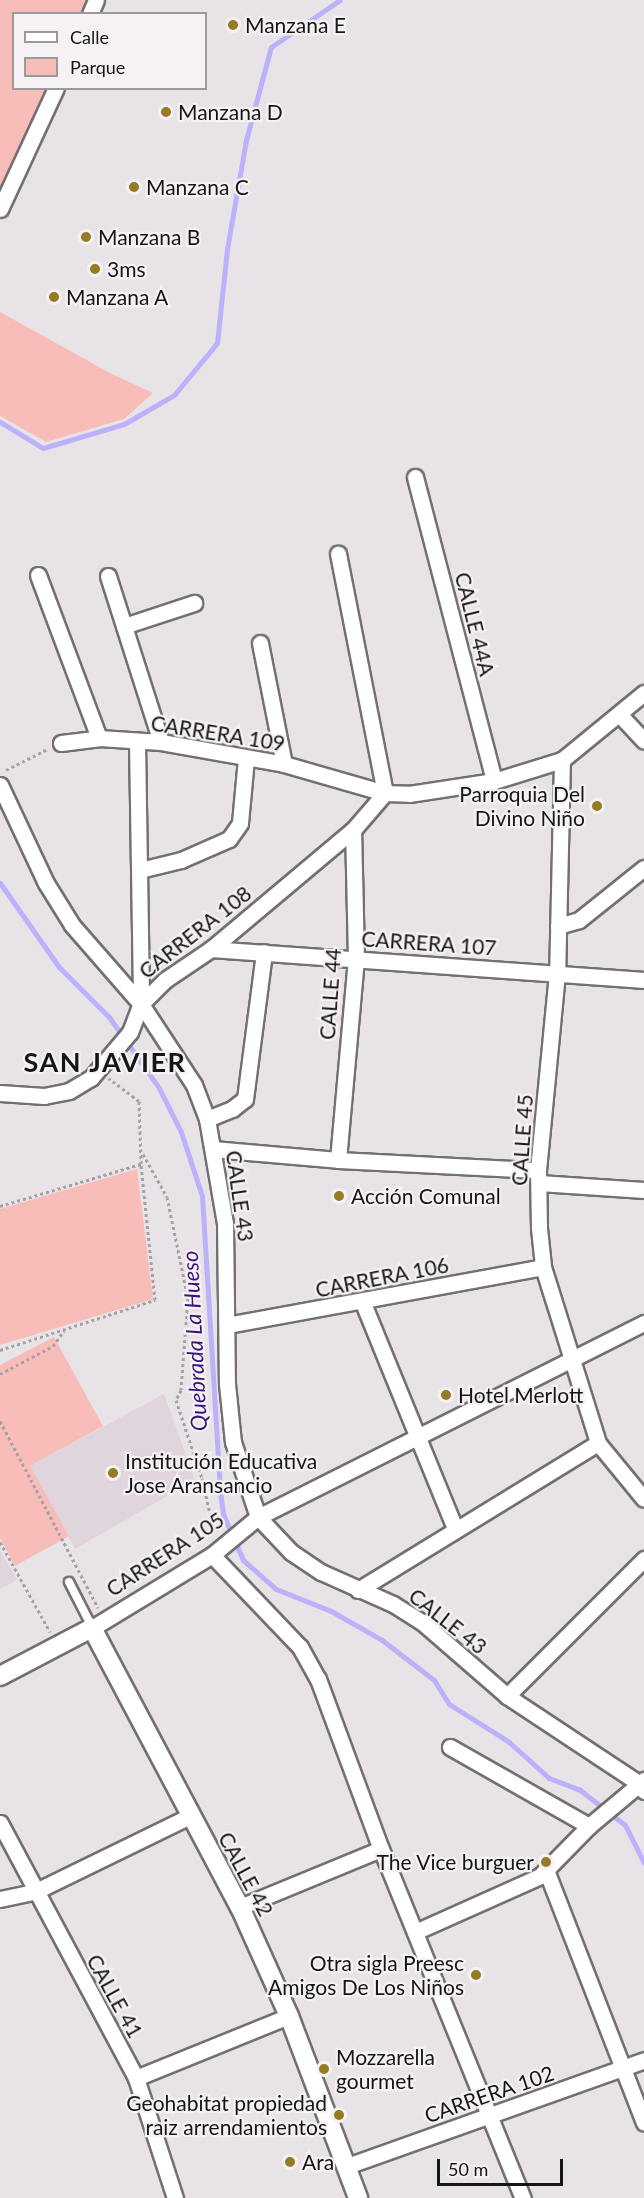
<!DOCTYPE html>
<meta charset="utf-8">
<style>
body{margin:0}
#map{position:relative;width:644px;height:2198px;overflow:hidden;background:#e8e3e7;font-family:Lato,sans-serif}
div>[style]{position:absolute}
.built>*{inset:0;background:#e0d4dd}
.green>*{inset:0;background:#f9bdb9}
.stream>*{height:5px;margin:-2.5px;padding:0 2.5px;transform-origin:2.5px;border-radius:2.5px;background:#bcb1fa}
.path>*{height:3px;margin-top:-1.5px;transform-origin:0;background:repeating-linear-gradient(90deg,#a5a1a4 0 3px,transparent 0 6px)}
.roads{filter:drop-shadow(2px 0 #736f72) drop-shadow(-2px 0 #736f72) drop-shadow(0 2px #736f72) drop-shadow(0 -2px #736f72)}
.service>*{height:8px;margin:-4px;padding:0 4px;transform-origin:4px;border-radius:4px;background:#fff}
.minor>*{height:15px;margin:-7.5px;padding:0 7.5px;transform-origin:7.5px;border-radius:7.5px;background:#fff}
.tertiary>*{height:18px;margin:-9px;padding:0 9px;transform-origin:9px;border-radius:9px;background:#fff}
.dots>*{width:16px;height:16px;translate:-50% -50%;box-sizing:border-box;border:3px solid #f6f1f4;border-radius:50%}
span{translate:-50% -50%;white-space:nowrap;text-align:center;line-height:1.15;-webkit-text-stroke:4.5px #f6f1f4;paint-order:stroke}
.poi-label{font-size:21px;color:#161516}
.left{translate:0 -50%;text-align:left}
.right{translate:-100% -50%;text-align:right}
.street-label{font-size:21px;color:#161516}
.water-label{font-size:22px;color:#39137b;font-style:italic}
.district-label{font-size:27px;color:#161516;font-weight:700;letter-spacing:1.5px}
.legend{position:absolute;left:12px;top:12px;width:195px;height:78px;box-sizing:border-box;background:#f6f1f4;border:2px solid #9c999b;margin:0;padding:8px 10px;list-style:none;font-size:18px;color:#161516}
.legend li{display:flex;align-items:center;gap:12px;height:30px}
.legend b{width:30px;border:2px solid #9c999b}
.scale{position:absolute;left:437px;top:2159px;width:126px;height:27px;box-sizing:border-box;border:3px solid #161516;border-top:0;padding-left:8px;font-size:18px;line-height:21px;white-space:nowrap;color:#161516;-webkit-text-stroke:4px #f6f1f4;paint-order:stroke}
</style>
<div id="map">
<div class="built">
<div style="clip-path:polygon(164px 1394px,195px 1480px,75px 1549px,30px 1466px)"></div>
<div style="clip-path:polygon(0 1550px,17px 1580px,0 1589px)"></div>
</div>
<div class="green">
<div style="clip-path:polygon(0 0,98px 0,91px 13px,14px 14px,14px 88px,55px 89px,0 215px)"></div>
<div style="clip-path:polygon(0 312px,110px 373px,153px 393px,124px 419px,46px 442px,0 416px)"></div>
<div style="clip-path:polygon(137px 1169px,153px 1299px,0 1345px,0 1209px)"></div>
<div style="clip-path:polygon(54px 1337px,103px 1426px,30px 1466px,69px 1536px,15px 1566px,0 1538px,0 1365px)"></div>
</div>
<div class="stream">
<div style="left:0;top:422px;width:50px;rotate:31.2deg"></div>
<div style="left:43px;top:448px;width:84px;rotate:-16.5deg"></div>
<div style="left:124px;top:424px;width:58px;rotate:-30.1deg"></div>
<div style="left:174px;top:395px;width:67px;rotate:-50.4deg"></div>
<div style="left:217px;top:343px;width:95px;rotate:-83.9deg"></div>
<div style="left:227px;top:249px;width:111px;rotate:-80.1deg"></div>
<div style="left:246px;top:140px;width:96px;rotate:-75deg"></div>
<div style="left:271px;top:47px;width:83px;rotate:-34.3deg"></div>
<div style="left:0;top:883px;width:103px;rotate:54.9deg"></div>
<div style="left:59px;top:967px;width:71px;rotate:45deg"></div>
<div style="left:109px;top:1017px;width:87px;rotate:54.8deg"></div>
<div style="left:159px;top:1088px;width:49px;rotate:63.4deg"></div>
<div style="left:181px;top:1132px;width:67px;rotate:71.8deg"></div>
<div style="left:202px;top:1196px;width:297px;rotate:86.5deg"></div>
<div style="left:220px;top:1492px;width:22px;rotate:82deg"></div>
<div style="left:223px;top:1514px;width:50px;rotate:66.5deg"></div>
<div style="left:243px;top:1560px;width:44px;rotate:41.3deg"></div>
<div style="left:276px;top:1589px;width:59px;rotate:21.8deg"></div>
<div style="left:331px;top:1611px;width:59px;rotate:29.6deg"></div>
<div style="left:382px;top:1640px;width:66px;rotate:37.6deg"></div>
<div style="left:434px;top:1680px;width:28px;rotate:58deg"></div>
<div style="left:449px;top:1704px;width:71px;rotate:32.3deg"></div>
<div style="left:509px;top:1742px;width:54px;rotate:42deg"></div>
<div style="left:549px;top:1778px;width:33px;rotate:21deg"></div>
<div style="left:580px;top:1790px;width:57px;rotate:37.9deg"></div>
<div style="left:625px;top:1825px;width:42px;rotate:63.4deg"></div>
</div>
<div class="path">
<div style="left:6px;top:770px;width:47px;rotate:-26.6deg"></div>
<div style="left:143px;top:1154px;width:49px;rotate:60.8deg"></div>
<div style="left:167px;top:1197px;width:103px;rotate:78.3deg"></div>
<div style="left:188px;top:1298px;width:92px;rotate:94.4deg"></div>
<div style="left:181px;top:1390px;width:11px;rotate:117deg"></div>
<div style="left:176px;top:1400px;width:82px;rotate:71.6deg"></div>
<div style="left:202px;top:1478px;width:46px;rotate:77.5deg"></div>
<div style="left:0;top:1206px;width:147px;rotate:-16.6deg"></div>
<div style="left:0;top:1350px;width:163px;rotate:-17.9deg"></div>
<div style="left:155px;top:1300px;width:137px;rotate:-95.9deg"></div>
<div style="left:141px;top:1164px;width:63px;rotate:-91.8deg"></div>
<div style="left:139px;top:1101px;width:38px;rotate:-143deg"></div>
<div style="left:0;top:1374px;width:60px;rotate:-27.8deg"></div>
<div style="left:53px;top:1346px;width:19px;rotate:-54deg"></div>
<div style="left:0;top:1421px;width:211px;rotate:62.3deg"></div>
<div style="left:0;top:1542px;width:103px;rotate:60.9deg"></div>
</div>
<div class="roads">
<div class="service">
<div style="left:69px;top:1582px;width:51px;rotate:62.9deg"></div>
</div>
<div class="minor">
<div style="left:90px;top:14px;width:15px;rotate:-67deg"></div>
<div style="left:0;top:209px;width:133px;rotate:-65.2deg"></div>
<div style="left:415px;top:477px;width:314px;rotate:75.4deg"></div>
<div style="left:38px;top:575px;width:174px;rotate:69.5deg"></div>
<div style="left:108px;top:576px;width:174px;rotate:72.3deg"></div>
<div style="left:124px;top:626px;width:74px;rotate:-18.2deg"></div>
<div style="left:260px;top:643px;width:123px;rotate:78.8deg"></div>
<div style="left:620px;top:715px;width:35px;rotate:47deg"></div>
<div style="left:137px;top:741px;width:263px;rotate:89.1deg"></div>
<div style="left:141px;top:1004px;width:97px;rotate:56.8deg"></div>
<div style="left:194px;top:1085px;width:36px;rotate:69deg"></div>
<div style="left:207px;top:1119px;width:106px;rotate:80.2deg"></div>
<div style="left:225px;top:1223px;width:161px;rotate:89.3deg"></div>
<div style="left:227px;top:1384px;width:58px;rotate:84.1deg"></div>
<div style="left:233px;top:1442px;width:79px;rotate:71.6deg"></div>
<div style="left:258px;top:1517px;width:48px;rotate:46.7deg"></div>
<div style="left:291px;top:1552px;width:36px;rotate:34deg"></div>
<div style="left:321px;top:1572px;width:79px;rotate:24deg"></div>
<div style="left:393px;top:1604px;width:34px;rotate:32deg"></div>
<div style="left:422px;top:1622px;width:113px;rotate:41deg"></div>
<div style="left:507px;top:1696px;width:159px;rotate:33.5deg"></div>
<div style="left:640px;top:1784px;width:8px;rotate:60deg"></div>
<div style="left:61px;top:743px;width:38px;rotate:-7deg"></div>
<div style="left:99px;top:738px;width:62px;rotate:3.7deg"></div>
<div style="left:161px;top:742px;width:125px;rotate:10.1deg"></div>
<div style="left:284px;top:764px;width:105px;rotate:16deg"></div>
<div style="left:385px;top:793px;width:24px;rotate:2deg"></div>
<div style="left:409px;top:794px;width:86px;rotate:-8.7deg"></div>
<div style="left:494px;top:781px;width:71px;rotate:-17.2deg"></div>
<div style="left:562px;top:760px;width:106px;rotate:-39.3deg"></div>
<div style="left:562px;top:760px;width:213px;rotate:91.3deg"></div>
<div style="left:557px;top:973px;width:198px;rotate:95.5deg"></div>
<div style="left:538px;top:1170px;width:58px;rotate:89deg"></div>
<div style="left:539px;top:1228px;width:39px;rotate:84deg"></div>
<div style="left:543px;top:1267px;width:184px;rotate:72.6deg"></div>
<div style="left:598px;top:1443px;width:72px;rotate:50.6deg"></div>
<div style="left:0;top:785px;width:108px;rotate:64.9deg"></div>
<div style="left:46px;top:883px;width:49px;rotate:58.2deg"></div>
<div style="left:72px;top:925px;width:105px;rotate:48.9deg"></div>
<div style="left:140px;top:870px;width:42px;rotate:-13.7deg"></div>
<div style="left:181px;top:860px;width:52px;rotate:-23.6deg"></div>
<div style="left:229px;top:839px;width:19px;rotate:-55deg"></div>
<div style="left:240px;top:823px;width:65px;rotate:-84.7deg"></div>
<div style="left:558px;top:926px;width:22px;rotate:-16deg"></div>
<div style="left:579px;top:920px;width:83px;rotate:-38.7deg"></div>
<div style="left:211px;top:949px;width:434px;rotate:4.1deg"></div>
<div style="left:0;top:1093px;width:44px;rotate:3.9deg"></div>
<div style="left:44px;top:1096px;width:25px;rotate:-11deg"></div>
<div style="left:69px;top:1091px;width:26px;rotate:-31deg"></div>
<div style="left:91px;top:1078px;width:60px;rotate:-49.7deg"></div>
<div style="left:130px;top:1032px;width:30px;rotate:-69deg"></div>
<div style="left:141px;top:1004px;width:34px;rotate:-45deg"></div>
<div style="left:165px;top:980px;width:55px;rotate:-34deg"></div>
<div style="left:211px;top:949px;width:185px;rotate:-40deg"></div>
<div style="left:353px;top:830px;width:49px;rotate:-49.1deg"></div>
<div style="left:385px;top:793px;width:244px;rotate:-101.1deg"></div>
<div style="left:207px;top:1119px;width:27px;rotate:-22deg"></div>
<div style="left:232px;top:1109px;width:16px;rotate:-38deg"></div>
<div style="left:245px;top:1099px;width:148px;rotate:-82.6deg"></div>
<div style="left:213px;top:1149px;width:125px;rotate:5deg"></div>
<div style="left:338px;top:1160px;width:200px;rotate:2.9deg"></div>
<div style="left:338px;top:1160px;width:202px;rotate:-84.9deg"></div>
<div style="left:356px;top:959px;width:129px;rotate:-91.3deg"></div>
<div style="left:539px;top:1183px;width:105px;rotate:3.8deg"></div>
<div style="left:363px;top:1303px;width:244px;rotate:67.8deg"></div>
<div style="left:227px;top:1325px;width:321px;rotate:-10.4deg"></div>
<div style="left:212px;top:1555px;width:127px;rotate:46.3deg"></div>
<div style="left:300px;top:1647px;width:37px;rotate:61deg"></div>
<div style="left:318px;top:1679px;width:181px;rotate:69.7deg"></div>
<div style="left:381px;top:1849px;width:377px;rotate:67.9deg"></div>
<div style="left:358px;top:1590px;width:281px;rotate:-31.5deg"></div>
<div style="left:92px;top:1628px;width:140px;rotate:-31.3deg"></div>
<div style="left:212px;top:1555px;width:60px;rotate:-39.6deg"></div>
<div style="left:258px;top:1517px;width:432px;rotate:-26.7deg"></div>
<div style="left:507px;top:1696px;width:194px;rotate:-45deg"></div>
<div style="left:450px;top:1747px;width:160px;rotate:29.6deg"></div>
<div style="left:0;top:1823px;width:289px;rotate:61.9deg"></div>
<div style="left:136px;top:2078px;width:126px;rotate:72deg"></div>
<div style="left:546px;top:1870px;width:271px;rotate:68.8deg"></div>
<div style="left:0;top:1899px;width:35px;rotate:-12deg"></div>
<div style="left:34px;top:1892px;width:174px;rotate:-26deg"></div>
<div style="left:240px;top:1907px;width:152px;rotate:-22.4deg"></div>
<div style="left:415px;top:1932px;width:137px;rotate:-24.1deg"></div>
<div style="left:540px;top:1876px;width:70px;rotate:-45.6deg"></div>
<div style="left:589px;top:1826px;width:72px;rotate:-39.9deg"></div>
<div style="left:136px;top:2078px;width:165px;rotate:-22.1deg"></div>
<div style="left:347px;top:2166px;width:315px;rotate:-19.6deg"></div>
</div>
<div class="tertiary">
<div style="left:0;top:1676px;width:104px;rotate:-27.6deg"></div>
<div style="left:92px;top:1628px;width:316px;rotate:62.1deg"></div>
<div style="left:240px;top:1907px;width:120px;rotate:65.8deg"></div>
<div style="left:289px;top:2016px;width:195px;rotate:69.2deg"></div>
</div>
</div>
<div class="dots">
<div style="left:233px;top:25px;background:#967b23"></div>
<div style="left:166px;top:112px;background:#967b23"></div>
<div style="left:134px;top:187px;background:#967b23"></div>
<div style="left:86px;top:237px;background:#967b23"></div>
<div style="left:95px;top:269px;background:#967b23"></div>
<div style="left:54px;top:297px;background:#967b23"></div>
<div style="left:597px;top:806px;background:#967b23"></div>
<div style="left:339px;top:1196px;background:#967b23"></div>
<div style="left:446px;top:1395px;background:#967b23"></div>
<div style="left:113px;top:1473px;background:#967b23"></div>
<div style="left:546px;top:1862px;background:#967b23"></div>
<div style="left:476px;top:1975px;background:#967b23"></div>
<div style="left:324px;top:2069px;background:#967b23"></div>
<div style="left:339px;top:2115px;background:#967b23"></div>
<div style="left:290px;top:2162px;background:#967b23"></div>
</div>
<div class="poi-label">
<span class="left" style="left:245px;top:25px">Manzana E</span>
<span class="left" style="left:178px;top:112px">Manzana D</span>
<span class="left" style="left:146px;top:187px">Manzana C</span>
<span class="left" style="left:98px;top:237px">Manzana B</span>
<span class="left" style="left:107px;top:269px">3ms</span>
<span class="left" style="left:66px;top:297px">Manzana A</span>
<span class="right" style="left:585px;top:806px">Parroquia Del<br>Divino Niño</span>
<span class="left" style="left:351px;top:1196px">Acción Comunal</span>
<span class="left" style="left:458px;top:1395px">Hotel Merlott</span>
<span class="left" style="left:125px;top:1473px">Institución Educativa<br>Jose Aransancio</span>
<span class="right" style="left:534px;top:1862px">The Vice burguer</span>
<span class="right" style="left:464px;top:1975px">Otra sigla Preesc<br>Amigos De Los Niños</span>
<span class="left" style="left:336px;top:2069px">Mozzarella<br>gourmet</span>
<span class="right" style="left:327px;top:2115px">Geohabitat propiedad<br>raiz arrendamientos</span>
<span class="left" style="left:302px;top:2162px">Ara</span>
</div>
<div class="street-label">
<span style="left:475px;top:624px;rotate:76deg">CALLE 44A</span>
<span style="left:218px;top:733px;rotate:9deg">CARRERA 109</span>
<span style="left:195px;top:932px;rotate:-38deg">CARRERA 108</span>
<span style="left:429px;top:943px;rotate:4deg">CARRERA 107</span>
<span style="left:330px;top:994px;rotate:-86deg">CALLE 44</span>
<span style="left:522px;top:1140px;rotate:-86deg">CALLE 45</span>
<span style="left:240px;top:1196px;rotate:82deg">CALLE 43</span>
<span style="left:382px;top:1277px;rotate:-11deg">CARRERA 106</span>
<span style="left:165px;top:1554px;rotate:-33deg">CARRERA 105</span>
<span style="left:448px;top:1621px;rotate:38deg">CALLE 43</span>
<span style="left:246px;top:1874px;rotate:62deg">CALLE 42</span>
<span style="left:115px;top:1996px;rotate:61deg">CALLE 41</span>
<span style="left:489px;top:2094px;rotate:-19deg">CARRERA 102</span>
</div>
<div class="water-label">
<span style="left:194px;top:1341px;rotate:-93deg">Quebrada La Hueso</span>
</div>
<div class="district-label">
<span style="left:105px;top:1062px">SAN JAVIER</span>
</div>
<ul class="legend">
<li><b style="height:8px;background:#fff"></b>Calle</li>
<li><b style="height:16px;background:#f9bdb9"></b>Parque</li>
</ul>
<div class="scale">50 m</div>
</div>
